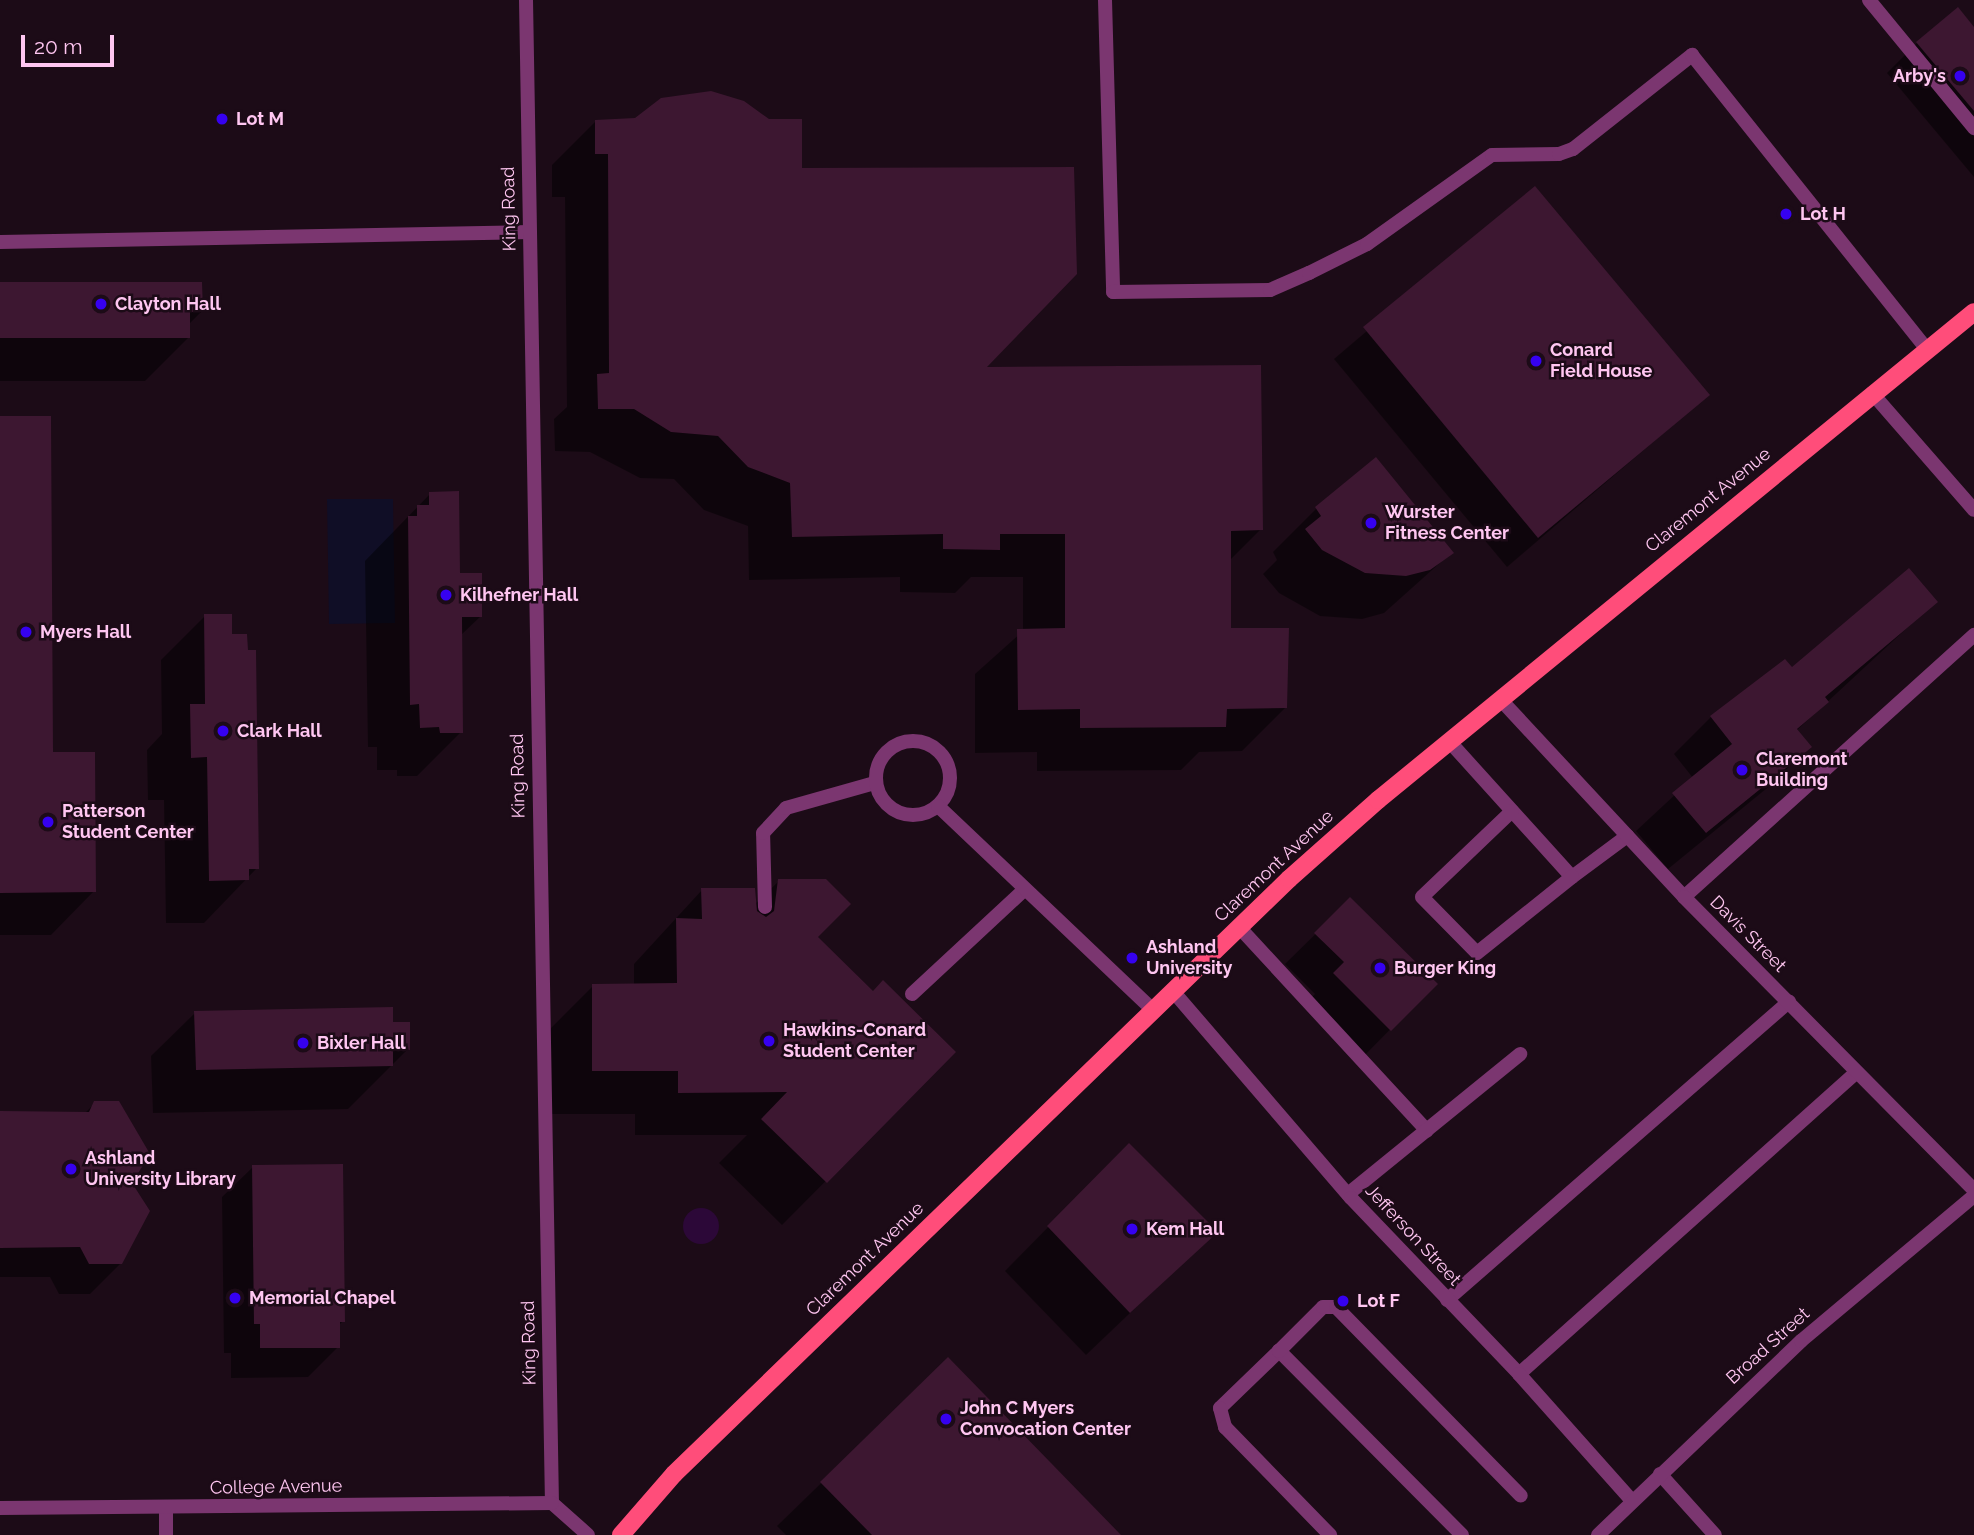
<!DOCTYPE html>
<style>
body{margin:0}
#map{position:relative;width:1974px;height:1535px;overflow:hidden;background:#1c0b17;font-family:Raleway,sans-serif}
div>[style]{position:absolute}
.green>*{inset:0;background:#100e26}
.water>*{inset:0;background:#2c0838}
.round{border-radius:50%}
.shadow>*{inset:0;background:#0007}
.building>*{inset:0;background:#3d1731}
.service>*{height:14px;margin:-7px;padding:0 7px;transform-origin:7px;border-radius:7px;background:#7b3670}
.minor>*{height:14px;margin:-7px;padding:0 7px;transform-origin:7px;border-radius:7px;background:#7b3670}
.minor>.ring{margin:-7px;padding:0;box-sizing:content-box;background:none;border:14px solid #7b3670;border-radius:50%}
.tertiary>*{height:14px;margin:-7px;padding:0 7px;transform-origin:7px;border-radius:7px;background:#7b3670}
.primary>*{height:18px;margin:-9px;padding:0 9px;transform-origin:9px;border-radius:9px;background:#ff4d7a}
.dots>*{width:19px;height:19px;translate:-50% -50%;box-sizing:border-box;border:4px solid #1c0b17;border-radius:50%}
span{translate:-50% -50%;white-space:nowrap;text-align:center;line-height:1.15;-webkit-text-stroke:5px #1c0b17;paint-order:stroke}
.poi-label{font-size:18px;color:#ffc6f1;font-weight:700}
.right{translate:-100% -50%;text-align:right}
.left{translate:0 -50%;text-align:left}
.street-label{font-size:18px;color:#ffc6f1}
.scale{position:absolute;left:21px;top:35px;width:93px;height:32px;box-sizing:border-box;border:4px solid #ffc6f1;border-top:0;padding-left:9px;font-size:21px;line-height:24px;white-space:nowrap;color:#ffc6f1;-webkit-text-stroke:5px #1c0b17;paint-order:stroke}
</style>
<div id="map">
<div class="green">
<div style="clip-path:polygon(327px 499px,393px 499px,395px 623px,329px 624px)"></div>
</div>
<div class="water">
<div class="round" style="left:683px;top:1208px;width:36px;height:36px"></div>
</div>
<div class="shadow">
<div style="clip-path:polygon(1974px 30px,1974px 177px,1887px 73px,1917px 43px)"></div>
<div style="clip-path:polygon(596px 121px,800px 170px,983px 369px,1261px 529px,1229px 561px,1229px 630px,1285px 708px,1242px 751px,1199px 752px,1181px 770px,1037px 771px,1037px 752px,975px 753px,975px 674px,1023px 631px,1023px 577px,971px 577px,955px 593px,900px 592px,900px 577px,749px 580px,748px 526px,704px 510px,674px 479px,640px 478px,590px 452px,555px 451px,554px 419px,567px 407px,565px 197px,552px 197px,552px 165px)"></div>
<div style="clip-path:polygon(1535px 188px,1708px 395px,1507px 567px,1334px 359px)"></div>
<div style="clip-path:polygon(0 284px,201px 312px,189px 324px,189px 337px,145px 381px,0 381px)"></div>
<div style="clip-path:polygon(0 418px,52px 754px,94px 891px,51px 935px,0 935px)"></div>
<div style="clip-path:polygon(430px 494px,459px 574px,481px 616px,460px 636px,461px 732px,417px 776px,397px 776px,397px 770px,377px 770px,377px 747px,368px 747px,365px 561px)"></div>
<div style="clip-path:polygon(1317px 508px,1451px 553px,1384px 613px,1362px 619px,1320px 616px,1279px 593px,1263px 574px,1277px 560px,1273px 552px)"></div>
<div style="clip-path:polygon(1935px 602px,1796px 731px,1809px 747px,1772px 784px,1668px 869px,1636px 831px,1693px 778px,1674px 754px,1711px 717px,1785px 661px,1792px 669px)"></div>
<div style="clip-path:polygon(205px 616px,257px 868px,204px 923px,166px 923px,164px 800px,148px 800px,147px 750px,162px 734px,161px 660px)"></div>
<div style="clip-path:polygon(779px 881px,816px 937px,873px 993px,954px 1052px,782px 1225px,719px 1163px,747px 1135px,635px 1135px,635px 1114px,549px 1114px,549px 1030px,593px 986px,634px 986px,634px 964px,702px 890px,754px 905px)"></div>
<div style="clip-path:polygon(1350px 900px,1435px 984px,1360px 1060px,1304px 1005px,1315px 994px,1285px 964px)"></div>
<div style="clip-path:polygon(195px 1013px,391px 1024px,408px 1049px,348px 1109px,153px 1113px,151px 1056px)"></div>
<div style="clip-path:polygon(95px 1103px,130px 1183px,121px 1263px,90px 1294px,59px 1294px,50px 1277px,0 1277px,0 1113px,84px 1114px)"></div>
<div style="clip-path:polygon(1129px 1145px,1215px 1232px,1086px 1355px,1005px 1271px)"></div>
<div style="clip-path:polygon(253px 1167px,343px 1321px,338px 1326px,338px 1347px,308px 1377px,231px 1378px,231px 1353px,224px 1353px,222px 1197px)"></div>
<div style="clip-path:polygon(948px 1360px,1104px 1535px,786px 1535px,777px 1526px)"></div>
</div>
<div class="building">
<div style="clip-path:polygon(1958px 7px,1974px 27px,1974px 111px,1916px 42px)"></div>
<div style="clip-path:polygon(711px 91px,744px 101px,769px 119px,802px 119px,802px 168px,1074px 167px,1077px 274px,987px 367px,1261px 365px,1263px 530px,1231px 531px,1231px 628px,1289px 628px,1287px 708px,1227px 709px,1226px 727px,1080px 728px,1080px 709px,1018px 710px,1017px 629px,1065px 628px,1065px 534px,1000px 534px,1000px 550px,943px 549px,943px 534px,792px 537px,790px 483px,748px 467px,718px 436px,671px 432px,634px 409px,598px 409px,597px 374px,609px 373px,608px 154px,595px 154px,595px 120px,635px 118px,661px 98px)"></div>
<div style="clip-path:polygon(1535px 186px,1710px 395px,1538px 538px,1363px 327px)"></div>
<div style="clip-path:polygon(0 282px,202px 282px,203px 312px,190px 312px,190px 338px,0 338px)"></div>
<div style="clip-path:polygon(0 416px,51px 416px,53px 752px,95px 752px,96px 892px,0 893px)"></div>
<div style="clip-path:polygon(1376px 457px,1454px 553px,1430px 570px,1406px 576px,1365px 573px,1322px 550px,1305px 529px,1321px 516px,1315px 507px)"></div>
<div style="clip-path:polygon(459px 491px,460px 573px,482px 573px,482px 617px,462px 617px,463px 733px,440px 733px,439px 727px,420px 728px,419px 704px,410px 705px,408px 516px,417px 516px,417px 505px,429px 505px,429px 492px)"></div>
<div style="clip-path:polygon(1909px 568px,1938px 602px,1825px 697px,1829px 702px,1797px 729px,1812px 747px,1706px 833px,1672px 793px,1732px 744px,1710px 716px,1785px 659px,1792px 667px)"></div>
<div style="clip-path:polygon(204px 614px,232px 614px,232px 634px,247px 634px,248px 650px,256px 650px,259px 869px,249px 869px,249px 880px,209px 881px,207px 757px,191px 758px,190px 704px,205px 704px)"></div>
<div style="clip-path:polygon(778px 879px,826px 879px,851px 904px,818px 937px,873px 991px,883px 980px,956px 1052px,827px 1183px,761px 1119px,787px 1092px,678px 1093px,678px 1071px,592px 1071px,592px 984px,677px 983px,676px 918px,702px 919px,701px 888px,755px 888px,757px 911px,766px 917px,774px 911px)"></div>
<div style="clip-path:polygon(1350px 897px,1438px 984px,1391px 1031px,1333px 973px,1344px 962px,1314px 933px)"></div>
<div style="clip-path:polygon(393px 1007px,393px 1022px,410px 1022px,410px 1050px,393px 1050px,393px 1066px,196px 1070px,194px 1011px)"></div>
<div style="clip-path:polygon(94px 1101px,119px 1101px,150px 1154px,132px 1183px,150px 1211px,122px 1264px,89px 1264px,80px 1247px,0 1248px,0 1111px,89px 1112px)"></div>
<div style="clip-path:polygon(1129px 1143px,1218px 1232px,1130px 1313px,1047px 1226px)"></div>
<div style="clip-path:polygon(343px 1164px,345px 1322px,340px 1322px,340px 1348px,260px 1348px,260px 1324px,254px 1324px,252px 1165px)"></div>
<div style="clip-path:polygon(948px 1357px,1121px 1535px,872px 1535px,820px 1482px)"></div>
</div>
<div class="service">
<div style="left:1105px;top:0;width:292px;rotate:88.4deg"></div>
<div style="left:1113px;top:292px;width:157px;rotate:-0.7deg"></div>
<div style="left:1270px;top:290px;width:43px;rotate:-23.6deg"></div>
<div style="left:1309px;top:273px;width:65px;rotate:-26.6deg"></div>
<div style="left:1367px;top:244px;width:153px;rotate:-35.5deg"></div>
<div style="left:1492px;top:155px;width:67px;rotate:-0.9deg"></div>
<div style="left:1559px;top:154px;width:15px;rotate:-20deg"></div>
<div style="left:1573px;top:149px;width:152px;rotate:-38.3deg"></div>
<div style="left:1692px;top:55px;width:376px;rotate:51.4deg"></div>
<div style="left:1869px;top:0;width:166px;rotate:50.6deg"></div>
<div style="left:0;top:242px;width:529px;rotate:-1.08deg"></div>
<div style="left:1449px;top:741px;width:183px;rotate:47.9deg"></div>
<div style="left:1572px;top:877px;width:69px;rotate:-36.7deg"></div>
<div style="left:1512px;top:811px;width:124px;rotate:136.3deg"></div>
<div style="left:1422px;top:897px;width:78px;rotate:45.5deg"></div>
<div style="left:1477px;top:953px;width:122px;rotate:-38.7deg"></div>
<div style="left:1684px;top:897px;width:391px;rotate:-42.1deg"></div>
<div style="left:765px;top:907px;width:74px;rotate:-91.5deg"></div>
<div style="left:763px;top:833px;width:34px;rotate:-47deg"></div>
<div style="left:786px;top:808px;width:92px;rotate:-15.7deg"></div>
<div style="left:1239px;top:927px;width:277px;rotate:47.3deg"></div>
<div style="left:912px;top:994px;width:154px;rotate:-42.9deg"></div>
<div style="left:1348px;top:1194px;width:222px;rotate:-39.1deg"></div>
<div style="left:1447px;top:1300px;width:454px;rotate:-41.1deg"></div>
<div style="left:1279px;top:1351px;width:82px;rotate:136deg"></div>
<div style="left:1220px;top:1408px;width:20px;rotate:75deg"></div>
<div style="left:1225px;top:1427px;width:151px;rotate:45.8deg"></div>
<div style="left:1519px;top:1374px;width:453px;rotate:-41.8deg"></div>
<div style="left:1660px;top:1474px;width:82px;rotate:48deg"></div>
<div style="left:166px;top:1507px;width:28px;rotate:90deg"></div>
<div style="left:1462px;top:1535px;width:260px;rotate:-134.8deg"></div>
<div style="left:1279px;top:1351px;width:62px;rotate:-45deg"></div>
<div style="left:1323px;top:1307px;width:13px"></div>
<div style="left:1336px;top:1307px;width:264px;rotate:45.6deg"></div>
</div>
<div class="minor">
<div style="left:1872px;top:393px;width:155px;rotate:48.9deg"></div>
<div style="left:1501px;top:700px;width:269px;rotate:47.1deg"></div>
<div style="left:1684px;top:897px;width:412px;rotate:45.3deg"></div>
<div class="ring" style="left:876px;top:741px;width:60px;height:60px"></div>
<div style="left:938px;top:806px;width:295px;rotate:43.5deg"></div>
<div style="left:1172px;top:990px;width:274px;rotate:49.3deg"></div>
<div style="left:1351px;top:1198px;width:243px;rotate:46.3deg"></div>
<div style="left:1519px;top:1374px;width:170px;rotate:48.3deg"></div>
</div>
<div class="tertiary">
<div style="left:526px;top:0;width:1503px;rotate:89.01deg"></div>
<div style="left:552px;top:1503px;width:48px;rotate:41.6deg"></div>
<div style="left:0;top:1508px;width:552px;rotate:-0.52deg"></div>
<div style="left:1598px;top:1535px;width:281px;rotate:-43.7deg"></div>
<div style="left:1801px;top:1341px;width:226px;rotate:-40deg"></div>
</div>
<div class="primary">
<div style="left:621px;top:1535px;width:81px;rotate:-49deg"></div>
<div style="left:674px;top:1474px;width:856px;rotate:-44.05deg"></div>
<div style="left:1289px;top:879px;width:119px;rotate:-41.6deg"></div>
<div style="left:1378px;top:800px;width:770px;rotate:-39.31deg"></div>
</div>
<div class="dots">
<div style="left:1960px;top:76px;background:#3601f0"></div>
<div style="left:222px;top:119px;background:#3601f0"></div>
<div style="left:1786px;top:214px;background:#3601f0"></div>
<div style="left:101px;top:304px;background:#3601f0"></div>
<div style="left:1536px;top:361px;background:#3601f0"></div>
<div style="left:1371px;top:523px;background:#3601f0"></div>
<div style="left:446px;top:595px;background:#3601f0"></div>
<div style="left:26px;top:632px;background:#3601f0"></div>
<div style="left:223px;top:731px;background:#3601f0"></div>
<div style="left:1742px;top:770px;background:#3601f0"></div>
<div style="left:48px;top:822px;background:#3601f0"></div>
<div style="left:1132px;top:958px;background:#3601f0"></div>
<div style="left:1380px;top:968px;background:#3601f0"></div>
<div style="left:769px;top:1041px;background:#3601f0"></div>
<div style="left:303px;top:1043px;background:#3601f0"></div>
<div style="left:71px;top:1169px;background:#3601f0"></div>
<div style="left:1132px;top:1229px;background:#3601f0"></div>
<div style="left:235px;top:1298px;background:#3601f0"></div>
<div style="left:1343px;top:1301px;background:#3601f0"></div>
<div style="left:946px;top:1419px;background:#3601f0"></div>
</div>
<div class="poi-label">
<span class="right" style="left:1946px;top:76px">Arby's</span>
<span class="left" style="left:236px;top:119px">Lot M</span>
<span class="left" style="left:1800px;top:214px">Lot H</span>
<span class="left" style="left:115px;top:304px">Clayton Hall</span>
<span class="left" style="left:1550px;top:361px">Conard<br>Field House</span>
<span class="left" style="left:1385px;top:523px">Wurster<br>Fitness Center</span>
<span class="left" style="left:460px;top:595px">Kilhefner Hall</span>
<span class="left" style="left:40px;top:632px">Myers Hall</span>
<span class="left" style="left:237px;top:731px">Clark Hall</span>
<span class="left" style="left:1756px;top:770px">Claremont<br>Building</span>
<span class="left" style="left:62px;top:822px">Patterson<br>Student Center</span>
<span class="left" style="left:1146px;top:958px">Ashland<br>University</span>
<span class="left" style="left:1394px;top:968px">Burger King</span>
<span class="left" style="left:783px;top:1041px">Hawkins-Conard<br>Student Center</span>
<span class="left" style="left:317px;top:1043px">Bixler Hall</span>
<span class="left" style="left:85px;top:1169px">Ashland<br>University Library</span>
<span class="left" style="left:1146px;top:1229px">Kem Hall</span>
<span class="left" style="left:249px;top:1298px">Memorial Chapel</span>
<span class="left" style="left:1357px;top:1301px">Lot F</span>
<span class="left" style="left:960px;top:1419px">John C Myers<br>Convocation Center</span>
</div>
<div class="street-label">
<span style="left:509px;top:209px;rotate:-91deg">King Road</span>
<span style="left:1708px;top:500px;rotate:-39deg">Claremont Avenue</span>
<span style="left:518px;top:776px;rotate:-91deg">King Road</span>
<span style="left:1274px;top:866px;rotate:-43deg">Claremont Avenue</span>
<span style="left:1748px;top:934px;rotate:45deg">Davis Street</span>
<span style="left:1413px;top:1235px;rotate:47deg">Jefferson Street</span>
<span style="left:865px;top:1259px;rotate:-44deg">Claremont Avenue</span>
<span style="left:529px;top:1343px;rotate:-91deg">King Road</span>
<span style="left:1768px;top:1346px;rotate:-42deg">Broad Street</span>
<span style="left:276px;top:1487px;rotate:-1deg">College Avenue</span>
</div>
<div class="scale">20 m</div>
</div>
